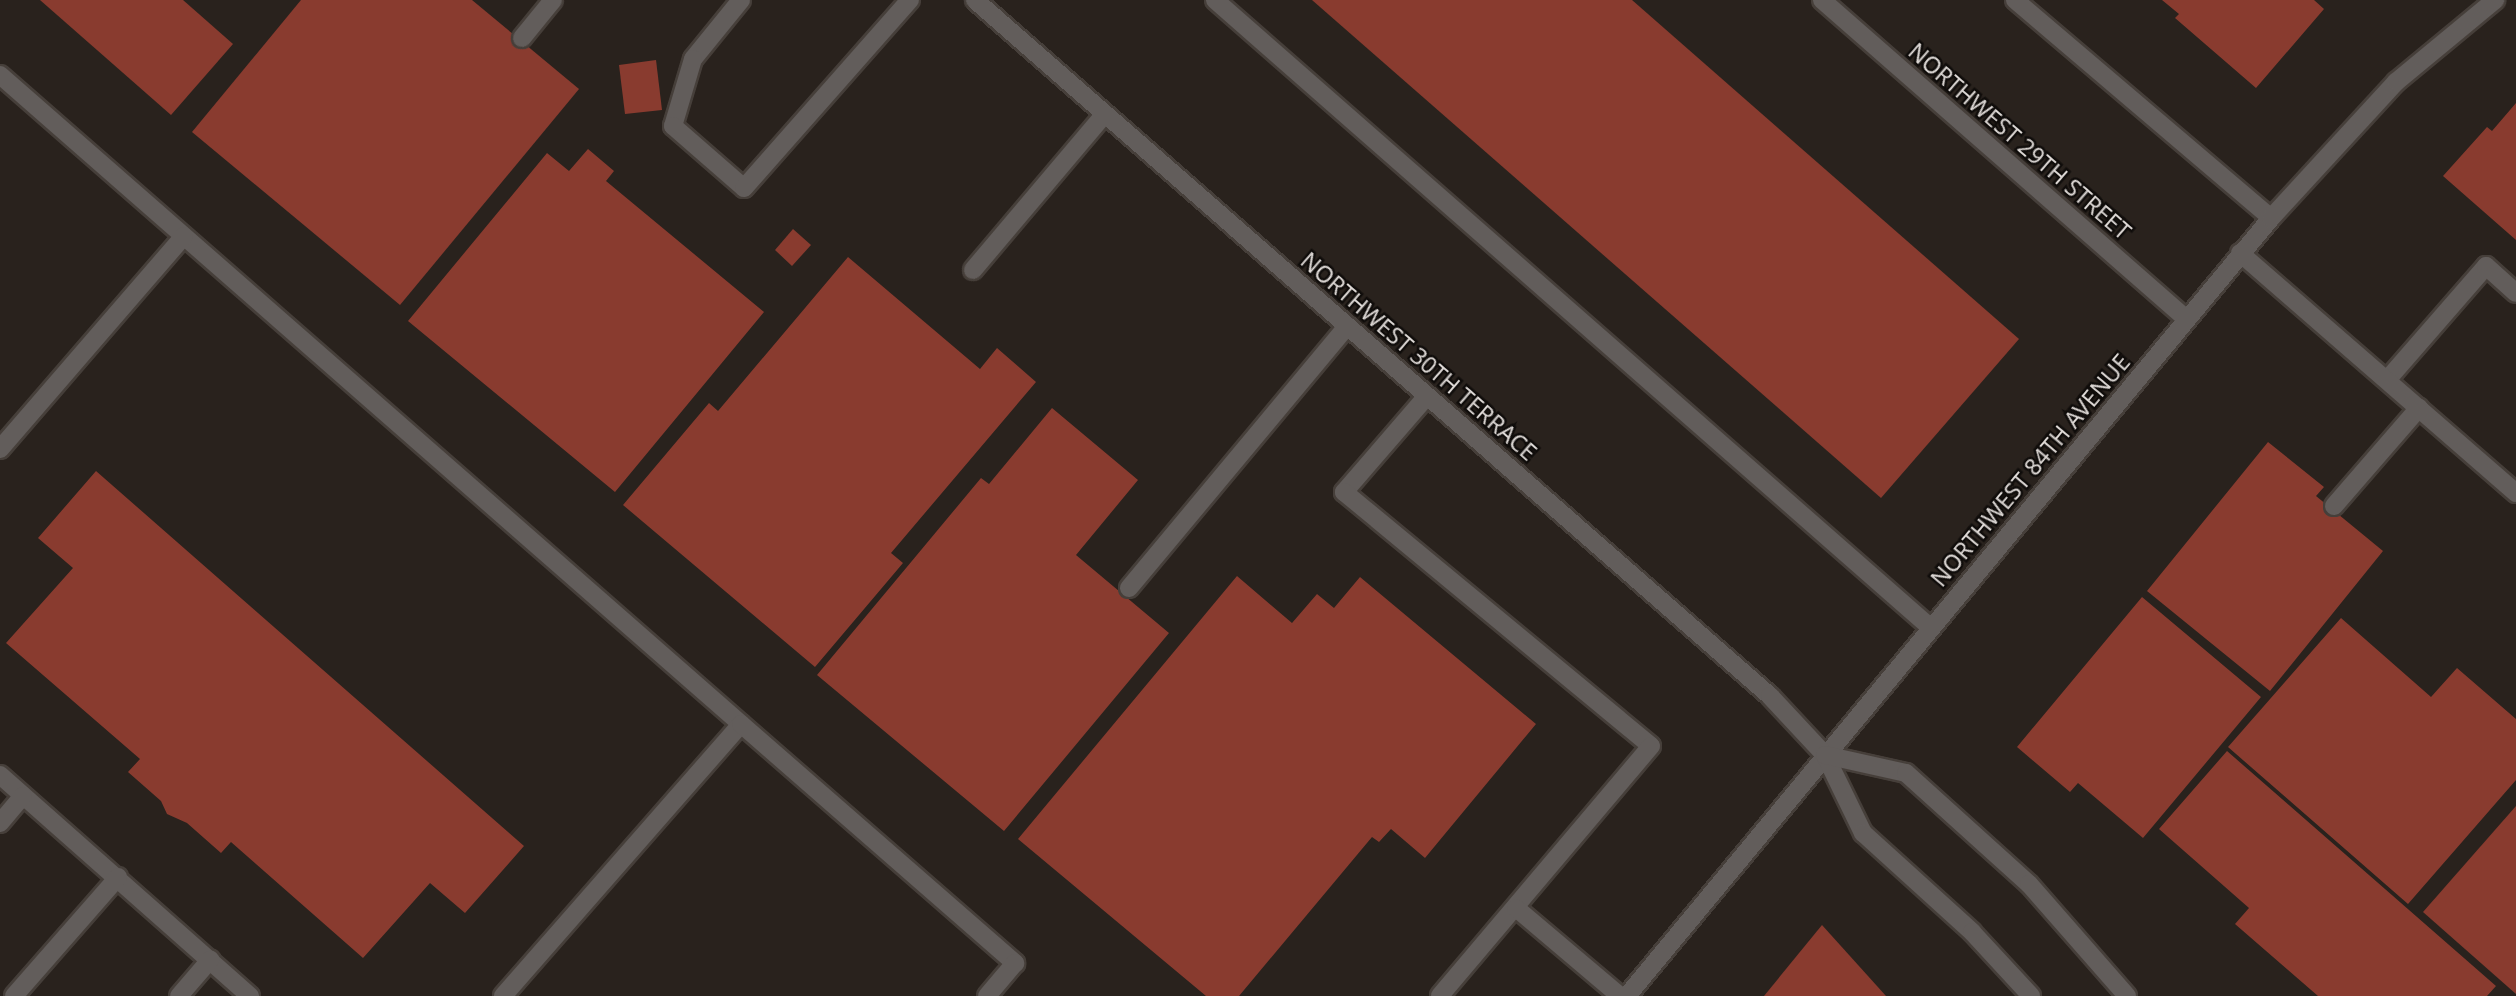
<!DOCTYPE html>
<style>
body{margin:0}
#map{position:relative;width:2516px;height:996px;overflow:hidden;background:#29221d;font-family:"Noto Sans",sans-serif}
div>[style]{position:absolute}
.building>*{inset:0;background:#893b2f}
.roads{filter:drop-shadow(2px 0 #463f3a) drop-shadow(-2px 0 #463f3a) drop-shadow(0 2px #463f3a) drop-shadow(0 -2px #463f3a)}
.service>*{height:18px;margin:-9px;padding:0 9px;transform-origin:9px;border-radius:9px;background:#625d5b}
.minor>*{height:18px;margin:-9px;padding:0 9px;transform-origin:9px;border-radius:9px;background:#625d5b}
.tertiary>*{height:18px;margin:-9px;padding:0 9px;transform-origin:9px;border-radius:9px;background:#625d5b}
span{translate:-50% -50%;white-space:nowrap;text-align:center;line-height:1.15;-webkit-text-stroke:5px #0f0c0a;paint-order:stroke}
.street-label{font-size:23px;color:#dcd7d4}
</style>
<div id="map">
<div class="building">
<div style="clip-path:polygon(40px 0,183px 0,233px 44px,171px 115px)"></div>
<div style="clip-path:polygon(301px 0,472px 0,579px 89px,400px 305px,192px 132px)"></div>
<div style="clip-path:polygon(1312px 0,1632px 0,2019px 339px,1881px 498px)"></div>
<div style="clip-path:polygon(2162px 0,2314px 0,2324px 9px,2256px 88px,2175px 18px,2179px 14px)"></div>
<div style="clip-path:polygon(656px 60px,662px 110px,625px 114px,619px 65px)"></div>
<div style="clip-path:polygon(2516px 103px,2516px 240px,2443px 176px,2487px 127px,2492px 131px)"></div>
<div style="clip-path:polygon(588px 149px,614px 171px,606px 181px,764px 312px,615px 492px,408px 321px,547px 153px,569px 171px)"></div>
<div style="clip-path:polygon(793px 229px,811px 245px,792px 266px,775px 250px)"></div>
<div style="clip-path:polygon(848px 257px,980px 369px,997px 348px,1036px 382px,891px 553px,903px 563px,815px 667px,623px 505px,709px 403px,718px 411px)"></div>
<div style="clip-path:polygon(1052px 408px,1138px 480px,1076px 555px,1169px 633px,1004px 831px,817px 675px,981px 478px,989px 484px)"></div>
<div style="clip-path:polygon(2268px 442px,2324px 487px,2316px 496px,2383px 551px,2270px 691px,2147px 591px)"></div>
<div style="clip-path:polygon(96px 471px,524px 846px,465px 913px,430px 883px,363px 958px,231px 842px,221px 853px,187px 823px,167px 814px,161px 801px,128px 772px,140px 759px,6px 643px,73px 568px,38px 538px)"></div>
<div style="clip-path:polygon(1237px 576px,1292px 623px,1317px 594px,1334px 608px,1360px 577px,1536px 724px,1425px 858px,1391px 829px,1379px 842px,1372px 837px,1239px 996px,1206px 996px,1018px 839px)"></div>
<div style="clip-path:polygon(2142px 597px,2261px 697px,2143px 838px,2078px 783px,2070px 792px,2017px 747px)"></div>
<div style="clip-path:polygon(2341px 618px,2431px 697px,2457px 668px,2516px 719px,2516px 780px,2408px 904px,2228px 747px)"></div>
<div style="clip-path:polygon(2227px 751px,2496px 986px,2487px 996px,2318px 996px,2235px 924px,2249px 908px,2159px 829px)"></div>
<div style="clip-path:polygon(2516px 806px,2516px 994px,2423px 912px)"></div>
<div style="clip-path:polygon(1822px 925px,1886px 996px,1764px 996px)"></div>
</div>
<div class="roads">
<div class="service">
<div style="left:741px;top:0;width:76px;rotate:129.1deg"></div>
<div style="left:693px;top:59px;width:70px;rotate:106.6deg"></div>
<div style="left:673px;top:126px;width:94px;rotate:41.1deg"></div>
<div style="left:744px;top:188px;width:251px;rotate:-48.6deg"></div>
<div style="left:1215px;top:0;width:952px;rotate:41.25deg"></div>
<div style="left:1822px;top:0;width:484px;rotate:41.2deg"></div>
<div style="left:2015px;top:0;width:336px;rotate:40.4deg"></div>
<div style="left:522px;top:38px;width:49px;rotate:-50.8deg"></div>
<div style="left:0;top:75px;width:985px;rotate:41.21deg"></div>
<div style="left:973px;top:270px;width:204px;rotate:-49.8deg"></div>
<div style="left:2387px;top:380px;width:151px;rotate:-49deg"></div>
<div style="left:2486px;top:266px;width:40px;rotate:42deg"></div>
<div style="left:1427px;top:396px;width:127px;rotate:130.8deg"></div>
<div style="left:1344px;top:492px;width:398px;rotate:39.6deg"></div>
<div style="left:1651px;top:746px;width:327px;rotate:130.2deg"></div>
<div style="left:0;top:449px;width:281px;rotate:-49.2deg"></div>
<div style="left:2334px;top:506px;width:130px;rotate:-49.1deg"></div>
<div style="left:1129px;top:588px;width:341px;rotate:-50.2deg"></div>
<div style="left:0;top:775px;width:334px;rotate:41.5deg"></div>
<div style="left:0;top:823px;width:35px;rotate:-50deg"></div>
<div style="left:1516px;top:908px;width:136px;rotate:40.2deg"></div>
<div style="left:14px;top:996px;width:158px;rotate:-48.8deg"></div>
<div style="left:179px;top:996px;width:48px;rotate:-49.3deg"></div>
<div style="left:503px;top:996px;width:361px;rotate:-48.8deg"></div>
<div style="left:741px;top:724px;width:364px;rotate:41.1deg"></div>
<div style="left:1015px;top:963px;width:43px;rotate:130.3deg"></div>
</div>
<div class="minor">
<div style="left:2240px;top:253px;width:366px;rotate:41deg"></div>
<div style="left:1627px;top:996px;width:1010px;rotate:-50.38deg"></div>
<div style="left:2271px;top:218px;width:185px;rotate:-47.4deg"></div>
<div style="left:2396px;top:82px;width:129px;rotate:-39.6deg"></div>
</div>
<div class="tertiary">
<div style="left:975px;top:0;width:1057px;rotate:41.2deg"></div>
<div style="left:1770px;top:696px;width:81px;rotate:47deg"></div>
<div style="left:1825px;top:755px;width:87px;rotate:64deg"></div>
<div style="left:1863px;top:833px;width:147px;rotate:42.2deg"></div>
<div style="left:1972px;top:932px;width:87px;rotate:47.3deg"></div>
<div style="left:1825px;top:755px;width:83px;rotate:12.5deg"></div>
<div style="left:1906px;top:773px;width:166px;rotate:42.1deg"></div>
<div style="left:2029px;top:884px;width:149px;rotate:48.8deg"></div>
</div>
</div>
<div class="street-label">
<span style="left:2020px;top:141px;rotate:41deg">NORTHWEST 29TH STREET</span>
<span style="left:1419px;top:356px;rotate:41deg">NORTHWEST 30TH TERRACE</span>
<span style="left:2030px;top:470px;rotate:-50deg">NORTHWEST 84TH AVENUE</span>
</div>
</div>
